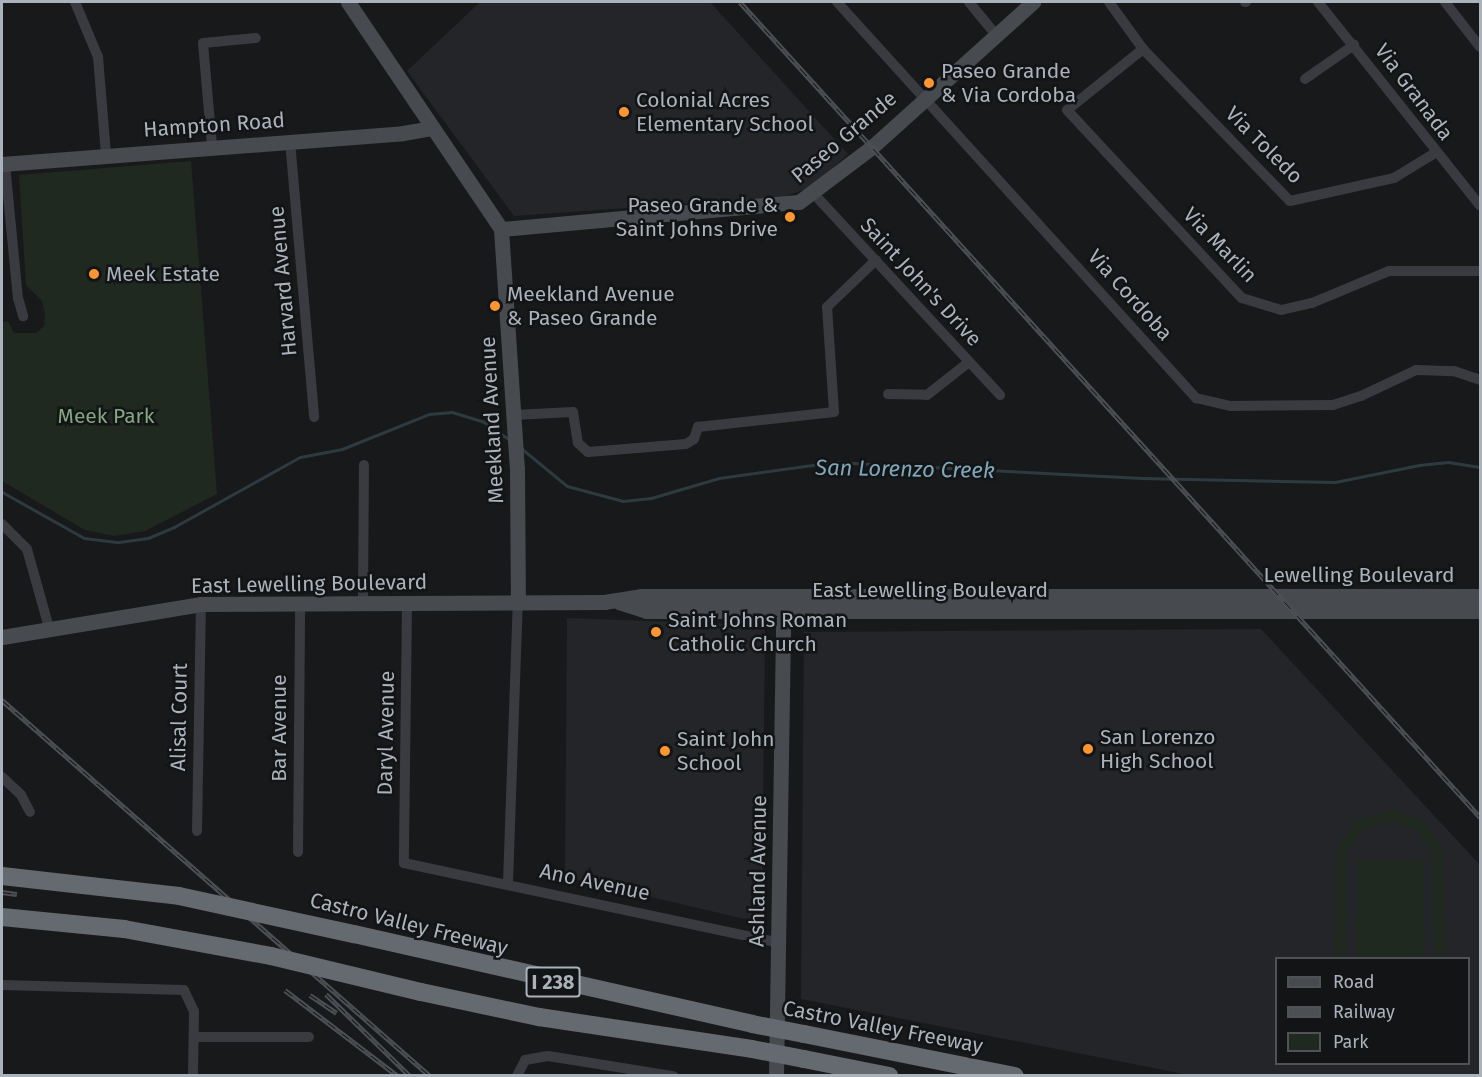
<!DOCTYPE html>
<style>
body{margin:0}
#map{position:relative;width:1482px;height:1077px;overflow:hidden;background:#18191b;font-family:"Fira Sans",sans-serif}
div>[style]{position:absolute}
.built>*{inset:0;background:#242528}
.green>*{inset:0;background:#202920}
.stream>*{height:3px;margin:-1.5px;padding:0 1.5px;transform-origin:1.5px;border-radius:1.5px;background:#2d3b40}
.street>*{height:10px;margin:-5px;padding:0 5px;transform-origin:5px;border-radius:5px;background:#393b40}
.secondary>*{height:15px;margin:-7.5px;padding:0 7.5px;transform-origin:7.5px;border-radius:7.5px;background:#474b50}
.highway>*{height:18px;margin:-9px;padding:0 9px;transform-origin:9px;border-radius:9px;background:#656a71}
.rail>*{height:5px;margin-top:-2.5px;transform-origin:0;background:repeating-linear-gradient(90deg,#131416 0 9px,#4c5055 0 18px);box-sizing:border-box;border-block:2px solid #4c5055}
.highway-bridge>*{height:18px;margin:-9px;padding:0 9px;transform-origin:9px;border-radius:9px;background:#656a71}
.dots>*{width:16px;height:16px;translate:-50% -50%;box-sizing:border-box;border:3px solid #131416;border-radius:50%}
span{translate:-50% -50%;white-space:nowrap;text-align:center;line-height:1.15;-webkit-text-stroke:5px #131416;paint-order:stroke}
.shield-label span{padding:2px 4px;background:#131416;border:2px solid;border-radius:4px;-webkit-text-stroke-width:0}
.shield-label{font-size:20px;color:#aab2bb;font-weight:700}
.poi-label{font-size:21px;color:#aab2bb}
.left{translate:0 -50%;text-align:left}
.right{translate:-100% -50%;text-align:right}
.street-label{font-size:21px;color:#aab2bb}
.park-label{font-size:21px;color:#84a780}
.water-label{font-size:22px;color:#80a7b8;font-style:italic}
.frame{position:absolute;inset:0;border:3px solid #aab2bb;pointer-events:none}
.legend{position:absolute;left:1275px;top:957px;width:195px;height:108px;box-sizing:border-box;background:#131416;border:2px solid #4f5358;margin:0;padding:8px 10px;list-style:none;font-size:18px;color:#aab2bb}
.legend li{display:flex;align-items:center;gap:12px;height:30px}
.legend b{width:30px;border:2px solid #4f5358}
</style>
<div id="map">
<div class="built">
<div style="clip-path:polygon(480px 2px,710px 2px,848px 154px,812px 187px,783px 197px,514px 216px,407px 71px)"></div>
<div style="clip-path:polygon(567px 618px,765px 625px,762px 923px,565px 877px)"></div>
<div style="clip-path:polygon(evenodd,1261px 629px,1480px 865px,1480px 1075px,1189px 1075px,801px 999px,804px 632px,1261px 629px,1276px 958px,1468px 958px,1468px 1064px,1276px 1064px,1276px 958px)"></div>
</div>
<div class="green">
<div style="clip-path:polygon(191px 161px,217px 494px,145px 531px,114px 536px,85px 530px,2px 481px,2px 322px,8px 321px,14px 333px,36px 333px,44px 326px,45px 313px,42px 301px,26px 285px,19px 175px)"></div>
<div style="clip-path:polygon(1390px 810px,1423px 820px,1443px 848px,1446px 958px,1434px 958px,1432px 852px,1416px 830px,1390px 822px,1364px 830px,1348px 851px,1346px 958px,1334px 958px,1337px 848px,1357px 820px)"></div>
<div style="clip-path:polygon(1356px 859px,1424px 859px,1424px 958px,1356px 958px)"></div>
</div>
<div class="stream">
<div style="left:522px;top:449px;width:58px;rotate:39.4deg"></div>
<div style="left:567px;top:486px;width:58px;rotate:15deg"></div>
<div style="left:623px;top:501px;width:28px;rotate:-6deg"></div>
<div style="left:651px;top:498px;width:71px;rotate:-16.4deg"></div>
<div style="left:719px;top:478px;width:116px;rotate:-7.9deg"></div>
<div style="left:834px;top:462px;width:308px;rotate:3deg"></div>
<div style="left:1142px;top:478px;width:193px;rotate:1.2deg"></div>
<div style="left:1335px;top:482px;width:86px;rotate:-11.4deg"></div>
<div style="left:1419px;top:465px;width:29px;rotate:-6deg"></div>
<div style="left:1448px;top:462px;width:32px;rotate:9deg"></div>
<div style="left:2px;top:492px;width:94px;rotate:29.3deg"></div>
<div style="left:84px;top:538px;width:35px;rotate:7deg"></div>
<div style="left:119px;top:542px;width:29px;rotate:-8deg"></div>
<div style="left:148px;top:538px;width:28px;rotate:-23deg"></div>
<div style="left:174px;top:527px;width:144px;rotate:-29.1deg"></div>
<div style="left:300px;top:457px;width:43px;rotate:-10.8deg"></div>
<div style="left:342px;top:449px;width:94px;rotate:-21.9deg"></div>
<div style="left:429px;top:414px;width:23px;rotate:-5deg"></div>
<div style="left:452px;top:412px;width:34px;rotate:17deg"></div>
<div style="left:484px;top:422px;width:32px;rotate:35deg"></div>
</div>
<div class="street">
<div style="left:75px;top:2px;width:60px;rotate:67.3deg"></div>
<div style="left:98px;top:57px;width:97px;rotate:85.3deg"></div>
<div style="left:837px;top:2px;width:535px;rotate:47.81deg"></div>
<div style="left:1196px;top:398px;width:36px;rotate:13deg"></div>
<div style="left:1231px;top:406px;width:102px;rotate:-0.6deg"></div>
<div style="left:1333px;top:405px;width:29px;rotate:-18deg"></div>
<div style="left:1361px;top:396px;width:61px;rotate:-25.3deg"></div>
<div style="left:1416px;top:370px;width:38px;rotate:2deg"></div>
<div style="left:1454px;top:371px;width:28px;rotate:19deg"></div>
<div style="left:969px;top:2px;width:43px;rotate:50.7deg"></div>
<div style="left:1109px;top:2px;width:58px;rotate:54.1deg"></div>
<div style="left:1143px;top:49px;width:211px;rotate:46deg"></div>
<div style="left:1290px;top:201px;width:107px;rotate:-12.5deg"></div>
<div style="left:1394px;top:178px;width:48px;rotate:-31.4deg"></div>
<div style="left:1245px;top:2px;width:1px"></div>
<div style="left:1318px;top:2px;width:260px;rotate:51.5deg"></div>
<div style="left:1445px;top:2px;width:57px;rotate:52.1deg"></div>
<div style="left:1143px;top:49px;width:97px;rotate:141.2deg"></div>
<div style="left:1067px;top:110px;width:257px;rotate:47.1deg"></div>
<div style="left:1242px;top:298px;width:41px;rotate:17.1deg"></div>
<div style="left:1281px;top:310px;width:32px;rotate:-13deg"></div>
<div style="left:1312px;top:303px;width:83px;rotate:-22.6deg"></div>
<div style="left:1389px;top:271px;width:91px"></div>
<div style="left:1305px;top:79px;width:60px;rotate:-34.8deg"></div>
<div style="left:290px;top:141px;width:277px;rotate:85deg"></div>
<div style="left:212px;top:146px;width:103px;rotate:-95deg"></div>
<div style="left:203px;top:43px;width:53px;rotate:-5.4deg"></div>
<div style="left:5px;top:164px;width:135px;rotate:84.5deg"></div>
<div style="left:18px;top:298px;width:19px;rotate:74deg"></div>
<div style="left:814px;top:194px;width:274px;rotate:47.2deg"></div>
<div style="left:888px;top:394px;width:39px;rotate:1deg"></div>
<div style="left:927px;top:395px;width:53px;rotate:-38.2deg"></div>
<div style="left:514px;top:415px;width:59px;rotate:-2.9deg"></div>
<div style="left:573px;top:412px;width:31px;rotate:81deg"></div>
<div style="left:578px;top:443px;width:13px;rotate:42deg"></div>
<div style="left:588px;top:452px;width:98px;rotate:-4.7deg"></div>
<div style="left:686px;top:444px;width:9px;rotate:-32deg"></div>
<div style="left:694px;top:439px;width:13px;rotate:-72deg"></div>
<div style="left:698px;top:427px;width:137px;rotate:-6.3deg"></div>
<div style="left:834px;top:412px;width:105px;rotate:-93.8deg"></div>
<div style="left:827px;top:307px;width:68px;rotate:-43.8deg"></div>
<div style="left:2px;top:524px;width:35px;rotate:45deg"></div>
<div style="left:27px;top:549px;width:82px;rotate:74.4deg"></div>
<div style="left:363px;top:603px;width:138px;rotate:-89.6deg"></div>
<div style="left:407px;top:603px;width:260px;rotate:90.7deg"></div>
<div style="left:404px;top:863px;width:381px;rotate:12deg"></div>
<div style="left:2px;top:777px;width:26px;rotate:43deg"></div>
<div style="left:21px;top:795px;width:19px;rotate:62deg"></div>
<div style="left:197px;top:831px;width:227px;rotate:-89deg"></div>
<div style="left:298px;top:852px;width:249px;rotate:-89.5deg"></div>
<div style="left:508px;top:883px;width:281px;rotate:-88deg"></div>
<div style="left:2px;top:985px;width:182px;rotate:1.6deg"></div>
<div style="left:184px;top:990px;width:23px;rotate:65deg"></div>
<div style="left:194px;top:1011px;width:65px;rotate:90.9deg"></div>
<div style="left:194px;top:1037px;width:115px"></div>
<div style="left:517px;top:1076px;width:18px;rotate:-63deg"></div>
<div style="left:525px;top:1060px;width:23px;rotate:-10deg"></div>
<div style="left:548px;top:1056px;width:127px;rotate:9.1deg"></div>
</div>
<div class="secondary">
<div style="left:348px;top:2px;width:274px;rotate:56deg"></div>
<div style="left:501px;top:229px;width:241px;rotate:86.2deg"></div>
<div style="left:517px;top:469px;width:133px;rotate:89.6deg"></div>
<div style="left:2px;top:164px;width:402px;rotate:-4.4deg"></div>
<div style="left:403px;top:133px;width:27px;rotate:-10deg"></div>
<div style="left:501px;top:229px;width:299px;rotate:-5.2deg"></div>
<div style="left:799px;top:202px;width:91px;rotate:-37deg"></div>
<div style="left:872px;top:147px;width:217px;rotate:-42deg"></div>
<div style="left:619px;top:602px;width:28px;rotate:18deg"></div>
<div style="left:646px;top:611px;width:834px"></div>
<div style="left:2px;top:637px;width:202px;rotate:-9.4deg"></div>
<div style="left:201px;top:604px;width:403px;rotate:-0.3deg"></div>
<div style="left:604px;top:602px;width:37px;rotate:-9deg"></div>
<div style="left:641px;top:596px;width:839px"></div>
<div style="left:776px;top:1076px;width:452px;rotate:-89.1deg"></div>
<div style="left:783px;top:624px;width:23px;rotate:-72deg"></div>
</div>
<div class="highway">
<div style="left:2px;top:876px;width:178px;rotate:6.4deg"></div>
<div style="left:2px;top:917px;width:123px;rotate:5.6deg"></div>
<div style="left:124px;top:929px;width:149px;rotate:10.4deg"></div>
<div style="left:354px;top:934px;width:408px;rotate:12.7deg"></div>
<div style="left:421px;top:992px;width:121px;rotate:12deg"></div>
<div style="left:539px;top:1017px;width:215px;rotate:8.5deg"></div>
<div style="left:804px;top:1034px;width:215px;rotate:11.3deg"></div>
<div style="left:804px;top:1059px;width:87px;rotate:11.3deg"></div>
</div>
<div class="rail">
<div style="left:740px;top:2px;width:1101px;rotate:47.76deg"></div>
<div style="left:2px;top:700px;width:570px;rotate:41.3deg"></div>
<div style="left:2px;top:892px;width:15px;rotate:8deg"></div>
<div style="left:285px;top:990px;width:142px;rotate:37.3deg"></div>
<div style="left:326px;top:994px;width:117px;rotate:44.3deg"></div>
<div style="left:310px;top:995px;width:32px;rotate:34deg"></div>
</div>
<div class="highway-bridge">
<div style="left:179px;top:896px;width:179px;rotate:12.3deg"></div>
<div style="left:271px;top:956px;width:154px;rotate:13.5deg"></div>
<div style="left:752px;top:1024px;width:53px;rotate:10.9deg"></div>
<div style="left:752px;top:1049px;width:53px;rotate:10.9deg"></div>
</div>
<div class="dots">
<div style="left:929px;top:83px;background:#fb9630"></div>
<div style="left:624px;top:112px;background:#fb9630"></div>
<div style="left:790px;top:217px;background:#fb9630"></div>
<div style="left:94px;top:274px;background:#fb9630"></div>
<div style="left:495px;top:306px;background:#fb9630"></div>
<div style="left:656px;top:632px;background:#fb9630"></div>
<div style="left:1088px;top:749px;background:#fb9630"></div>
<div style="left:665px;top:751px;background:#fb9630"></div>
</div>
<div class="shield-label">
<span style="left:553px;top:982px">I 238</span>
</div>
<div class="poi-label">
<span class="left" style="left:941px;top:83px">Paseo Grande<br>&amp; Via Cordoba</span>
<span class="left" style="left:636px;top:112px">Colonial Acres<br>Elementary School</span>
<span class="right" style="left:778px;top:217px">Paseo Grande &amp;<br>Saint Johns Drive</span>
<span class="left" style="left:106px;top:274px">Meek Estate</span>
<span class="left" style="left:507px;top:306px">Meekland Avenue<br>&amp; Paseo Grande</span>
<span class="left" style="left:668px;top:632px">Saint Johns Roman<br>Catholic Church</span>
<span class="left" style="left:1100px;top:749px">San Lorenzo<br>High School</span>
<span class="left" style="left:677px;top:751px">Saint John<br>School</span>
</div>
<div class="street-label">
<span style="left:1414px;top:92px;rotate:53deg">Via Granada</span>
<span style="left:214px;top:125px;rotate:-4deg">Hampton Road</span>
<span style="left:844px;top:137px;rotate:-40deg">Paseo Grande</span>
<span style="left:1264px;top:145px;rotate:45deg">Via Toledo</span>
<span style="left:1220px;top:245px;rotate:46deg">Via Marlin</span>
<span style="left:283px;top:281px;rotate:-95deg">Harvard Avenue</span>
<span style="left:921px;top:282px;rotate:47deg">Saint John's Drive</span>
<span style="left:1130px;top:295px;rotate:48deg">Via Cordoba</span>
<span style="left:492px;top:420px;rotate:-93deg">Meekland Avenue</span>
<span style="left:1359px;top:575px">Lewelling Boulevard</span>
<span style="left:309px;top:584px;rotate:-1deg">East Lewelling Boulevard</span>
<span style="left:930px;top:590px">East Lewelling Boulevard</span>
<span style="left:179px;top:717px;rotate:-89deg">Alisal Court</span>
<span style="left:279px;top:728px;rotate:-90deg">Bar Avenue</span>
<span style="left:386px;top:733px;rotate:-89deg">Daryl Avenue</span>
<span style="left:758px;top:871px;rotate:-89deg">Ashland Avenue</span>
<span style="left:595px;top:882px;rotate:12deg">Ano Avenue</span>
<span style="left:409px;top:924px;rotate:14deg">Castro Valley Freeway</span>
<span style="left:883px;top:1027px;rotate:11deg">Castro Valley Freeway</span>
</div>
<div class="park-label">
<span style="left:106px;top:416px">Meek Park</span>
</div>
<div class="water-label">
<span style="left:905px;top:469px;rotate:1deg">San Lorenzo Creek</span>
</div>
<div class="frame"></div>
<ul class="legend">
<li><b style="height:8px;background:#474b50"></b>Road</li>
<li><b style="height:8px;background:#4c5055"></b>Railway</li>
<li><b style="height:16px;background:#202920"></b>Park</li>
</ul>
</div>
